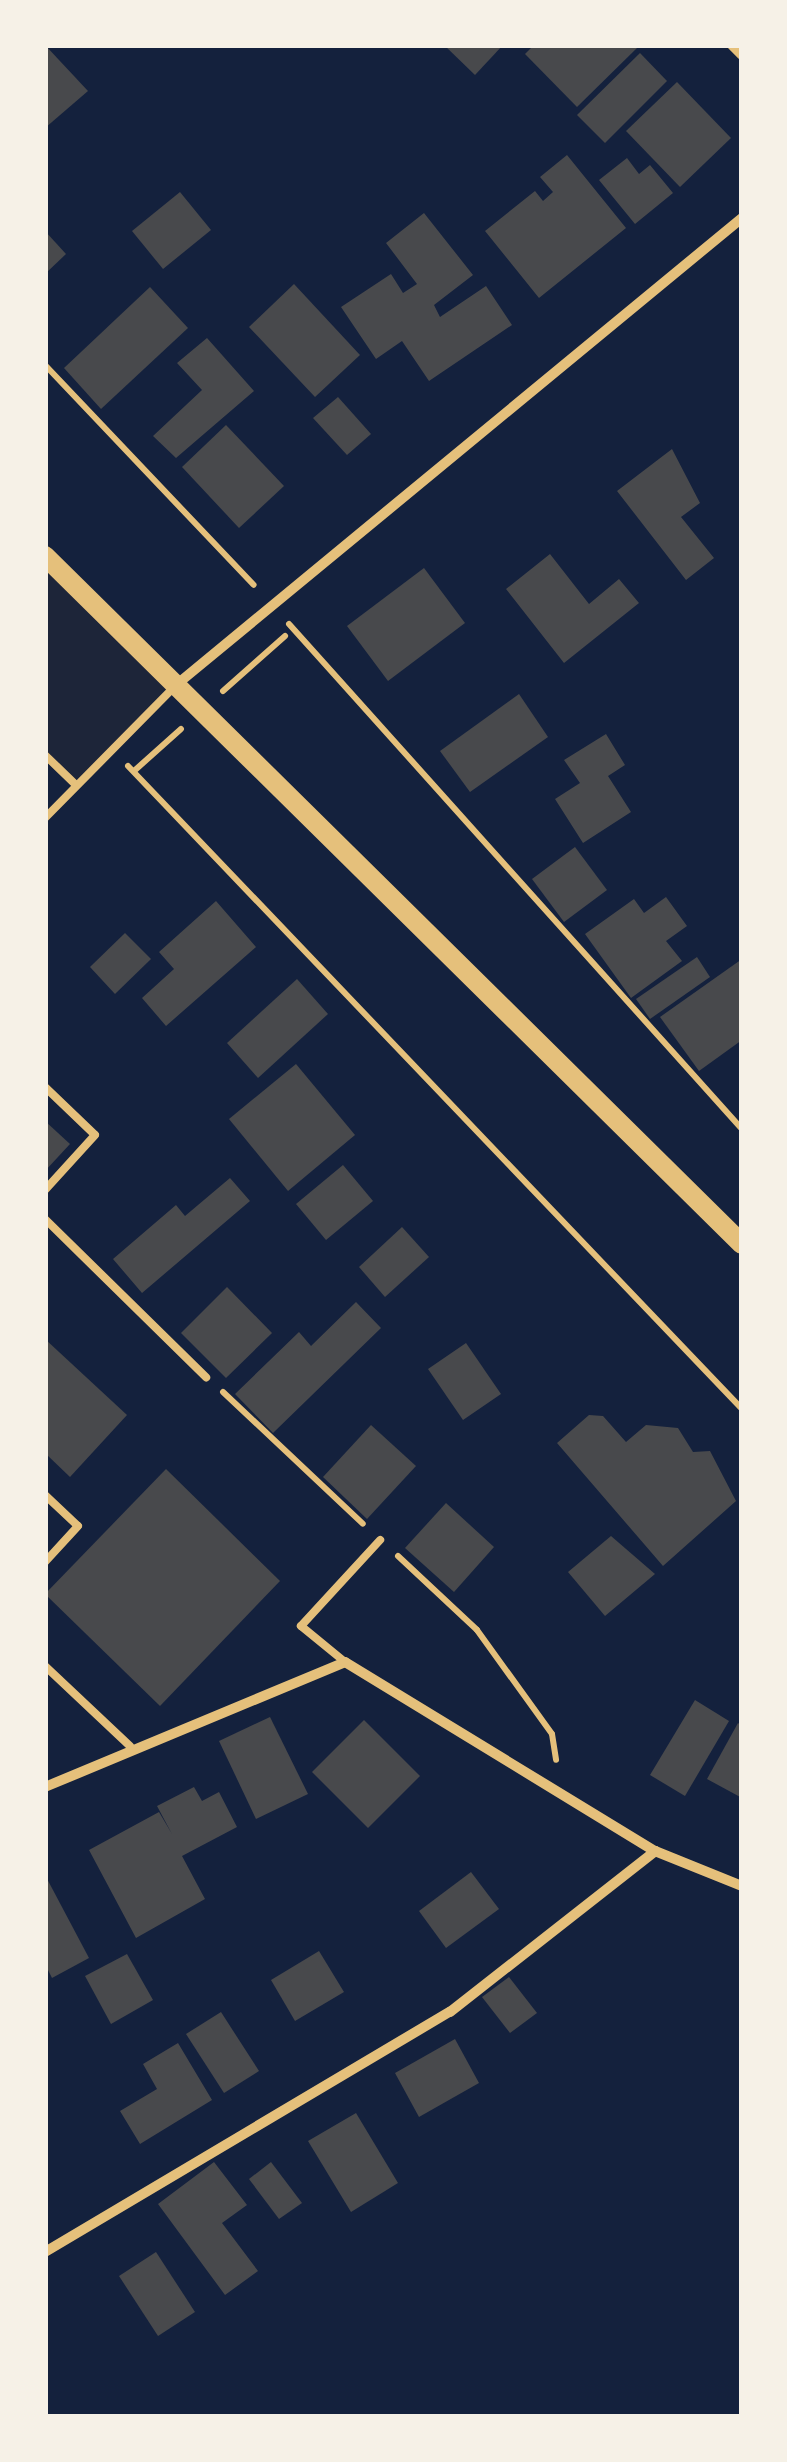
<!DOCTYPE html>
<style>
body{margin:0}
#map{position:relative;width:787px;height:2462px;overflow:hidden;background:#14213d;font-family:Mulish,sans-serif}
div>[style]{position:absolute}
.green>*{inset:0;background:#1d2539}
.building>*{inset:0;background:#48494c}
.path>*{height:6px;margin:-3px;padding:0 3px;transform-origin:3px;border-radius:3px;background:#e5c07b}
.service>*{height:8px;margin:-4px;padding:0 4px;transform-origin:4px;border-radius:4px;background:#e5c07b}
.minor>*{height:10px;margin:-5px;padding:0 5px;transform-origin:5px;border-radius:5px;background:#e5c07b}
.secondary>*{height:20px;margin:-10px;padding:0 10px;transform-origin:10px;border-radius:10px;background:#e5c07b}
span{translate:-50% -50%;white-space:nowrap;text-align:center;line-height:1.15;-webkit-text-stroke:9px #f6f1e7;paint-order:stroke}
.frame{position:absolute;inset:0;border:48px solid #f6f1e7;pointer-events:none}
</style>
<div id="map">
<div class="green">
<div style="clip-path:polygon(45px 556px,176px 685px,76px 785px,45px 755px)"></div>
</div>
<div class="building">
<div style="clip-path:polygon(45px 45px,88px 91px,45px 128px)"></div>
<div style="clip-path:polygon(444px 45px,503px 45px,475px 75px)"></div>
<div style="clip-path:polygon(534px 45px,634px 45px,637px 48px,577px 107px,525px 54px)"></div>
<div style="clip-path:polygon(640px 53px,667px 81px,605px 143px,577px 115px)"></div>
<div style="clip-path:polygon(677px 82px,731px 138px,680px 187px,626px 131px)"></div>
<div style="clip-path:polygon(567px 155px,626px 228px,539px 298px,485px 231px,535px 191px,543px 201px,553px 192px,540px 177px)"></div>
<div style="clip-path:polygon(627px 158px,639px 174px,650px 165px,673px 193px,635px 224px,599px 180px)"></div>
<div style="clip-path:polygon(180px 192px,211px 230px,163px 269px,132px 231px)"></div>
<div style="clip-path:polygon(424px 213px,473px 275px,434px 305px,440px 317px,486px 286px,512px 325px,429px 381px,402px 341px,376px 359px,341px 307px,391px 274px,403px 293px,417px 284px,386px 243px)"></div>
<div style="clip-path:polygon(45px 231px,66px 254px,45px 274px)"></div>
<div style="clip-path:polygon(294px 284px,360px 355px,315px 397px,249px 327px)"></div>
<div style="clip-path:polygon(150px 287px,188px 328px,101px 409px,64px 368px)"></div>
<div style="clip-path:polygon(207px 338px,254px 391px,176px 458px,153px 436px,202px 390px,177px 363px)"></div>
<div style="clip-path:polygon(338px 397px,371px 434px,347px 455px,313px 418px)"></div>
<div style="clip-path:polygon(226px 425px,284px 486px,239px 528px,182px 467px)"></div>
<div style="clip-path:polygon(672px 449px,700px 503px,681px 517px,714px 558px,686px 580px,617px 491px)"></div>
<div style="clip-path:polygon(550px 554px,589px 604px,619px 579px,639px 603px,564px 663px,506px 589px)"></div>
<div style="clip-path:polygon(424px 568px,465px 623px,388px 681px,347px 626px)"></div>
<div style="clip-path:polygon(519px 694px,548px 737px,470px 792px,440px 751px)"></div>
<div style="clip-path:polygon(606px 734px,625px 765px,608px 776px,631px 812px,583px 843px,555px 799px,580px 783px,564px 760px)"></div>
<div style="clip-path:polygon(575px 847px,607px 890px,564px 922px,532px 879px)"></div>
<div style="clip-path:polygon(666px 897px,687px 926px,666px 941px,682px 961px,631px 998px,585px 934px,634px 899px,644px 913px)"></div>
<div style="clip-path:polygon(216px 901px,256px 947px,166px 1026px,142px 998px,174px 969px,159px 952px)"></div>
<div style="clip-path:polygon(125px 933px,151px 959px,115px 994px,90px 967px)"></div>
<div style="clip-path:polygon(697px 957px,710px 977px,650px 1019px,636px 999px)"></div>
<div style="clip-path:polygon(742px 959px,742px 1040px,699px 1071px,660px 1017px)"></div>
<div style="clip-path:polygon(297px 979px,328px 1014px,258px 1078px,227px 1043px)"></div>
<div style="clip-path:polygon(296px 1064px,355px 1135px,288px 1191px,229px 1119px)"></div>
<div style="clip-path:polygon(45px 1121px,70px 1144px,45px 1171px)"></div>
<div style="clip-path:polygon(343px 1165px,373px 1201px,326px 1240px,296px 1204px)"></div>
<div style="clip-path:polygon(230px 1178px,250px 1201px,142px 1293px,113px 1259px,176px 1205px,185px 1216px)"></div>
<div style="clip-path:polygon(402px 1227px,429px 1257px,385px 1297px,359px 1267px)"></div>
<div style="clip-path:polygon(227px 1287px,272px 1333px,226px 1378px,181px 1333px)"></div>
<div style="clip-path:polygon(356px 1302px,381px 1328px,273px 1433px,235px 1394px,299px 1332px,311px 1346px)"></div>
<div style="clip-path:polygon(45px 1339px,127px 1415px,70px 1477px,45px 1453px)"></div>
<div style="clip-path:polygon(466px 1343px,501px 1394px,463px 1420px,428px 1369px)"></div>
<div style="clip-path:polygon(589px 1415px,603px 1416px,626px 1442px,646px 1425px,678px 1428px,693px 1452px,710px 1451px,736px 1501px,663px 1566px,557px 1443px)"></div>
<div style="clip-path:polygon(371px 1425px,416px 1466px,367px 1519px,323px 1477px)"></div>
<div style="clip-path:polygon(166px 1469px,280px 1581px,160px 1706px,45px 1594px)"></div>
<div style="clip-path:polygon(446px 1503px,494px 1547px,454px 1592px,405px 1548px)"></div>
<div style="clip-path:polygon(611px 1536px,655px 1574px,605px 1616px,568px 1572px)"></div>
<div style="clip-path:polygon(695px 1700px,729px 1721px,685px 1796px,650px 1775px)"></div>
<div style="clip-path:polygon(270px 1717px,308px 1794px,256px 1819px,219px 1741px)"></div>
<div style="clip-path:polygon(364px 1720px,420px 1776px,368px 1828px,312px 1772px)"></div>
<div style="clip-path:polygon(738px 1723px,742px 1726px,742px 1798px,707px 1779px)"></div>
<div style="clip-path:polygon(194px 1787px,202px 1801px,219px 1792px,237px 1827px,182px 1856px,205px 1899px,136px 1938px,89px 1850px,159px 1812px,172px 1834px,157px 1806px)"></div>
<div style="clip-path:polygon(471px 1872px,499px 1909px,446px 1948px,419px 1911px)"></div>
<div style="clip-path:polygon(45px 1875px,89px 1958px,52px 1978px,45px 1964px)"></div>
<div style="clip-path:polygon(319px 1951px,344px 1992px,295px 2021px,271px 1980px)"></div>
<div style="clip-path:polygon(127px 1954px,153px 2000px,111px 2024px,85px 1976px)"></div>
<div style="clip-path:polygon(509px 1977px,537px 2013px,510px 2033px,482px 1997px)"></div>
<div style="clip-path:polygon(221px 2012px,259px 2071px,224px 2093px,186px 2034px)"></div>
<div style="clip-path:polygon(455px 2039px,479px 2083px,419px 2117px,395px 2073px)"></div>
<div style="clip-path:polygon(178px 2043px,212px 2100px,140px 2144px,120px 2111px,157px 2089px,143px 2064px)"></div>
<div style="clip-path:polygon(356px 2113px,398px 2183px,351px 2212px,308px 2141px)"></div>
<div style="clip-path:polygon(214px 2162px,247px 2205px,222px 2223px,258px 2271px,225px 2295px,158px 2204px)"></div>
<div style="clip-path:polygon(271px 2162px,302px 2203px,279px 2219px,249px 2179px)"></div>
<div style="clip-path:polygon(156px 2252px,195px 2312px,158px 2336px,119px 2276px)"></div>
</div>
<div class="path">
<div style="left:45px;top:365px;width:303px;rotate:46.5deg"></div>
<div style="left:289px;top:624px;width:678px;rotate:48.11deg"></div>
<div style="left:223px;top:691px;width:83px;rotate:-41.6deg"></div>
<div style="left:128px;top:766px;width:889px;rotate:46.32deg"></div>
<div style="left:134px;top:771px;width:63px;rotate:-41.8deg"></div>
<div style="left:223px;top:1392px;width:192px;rotate:43.3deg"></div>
<div style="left:398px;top:1556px;width:108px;rotate:43.1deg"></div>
<div style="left:477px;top:1630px;width:128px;rotate:54.2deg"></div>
<div style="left:552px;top:1734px;width:26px;rotate:81deg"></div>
</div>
<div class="service">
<div style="left:45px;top:755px;width:43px;rotate:44.1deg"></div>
<div style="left:45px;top:818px;width:185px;rotate:-45.4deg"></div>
<div style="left:45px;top:1087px;width:69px;rotate:43.8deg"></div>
<div style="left:95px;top:1135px;width:74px;rotate:132.3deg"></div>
<div style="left:45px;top:1219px;width:226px;rotate:44.5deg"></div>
<div style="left:45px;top:1495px;width:45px;rotate:43.2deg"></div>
<div style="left:78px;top:1526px;width:49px;rotate:132.5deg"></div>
<div style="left:345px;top:1662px;width:57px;rotate:-140.7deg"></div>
<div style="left:301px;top:1626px;width:117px;rotate:-47.4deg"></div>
<div style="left:45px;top:1666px;width:117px;rotate:43.3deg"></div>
</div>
<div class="minor">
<div style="left:732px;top:45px;width:14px;rotate:45deg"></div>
<div style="left:176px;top:685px;width:734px;rotate:-39.53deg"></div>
<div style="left:45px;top:1787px;width:325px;rotate:-22.6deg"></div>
<div style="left:345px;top:1662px;width:363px;rotate:31.4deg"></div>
<div style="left:655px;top:1851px;width:94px;rotate:21.9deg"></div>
<div style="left:45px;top:2252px;width:471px;rotate:-30.7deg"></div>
<div style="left:450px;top:2012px;width:261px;rotate:-38.1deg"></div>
</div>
<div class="secondary">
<div style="left:45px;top:556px;width:979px;rotate:44.63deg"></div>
</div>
<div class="frame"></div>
</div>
